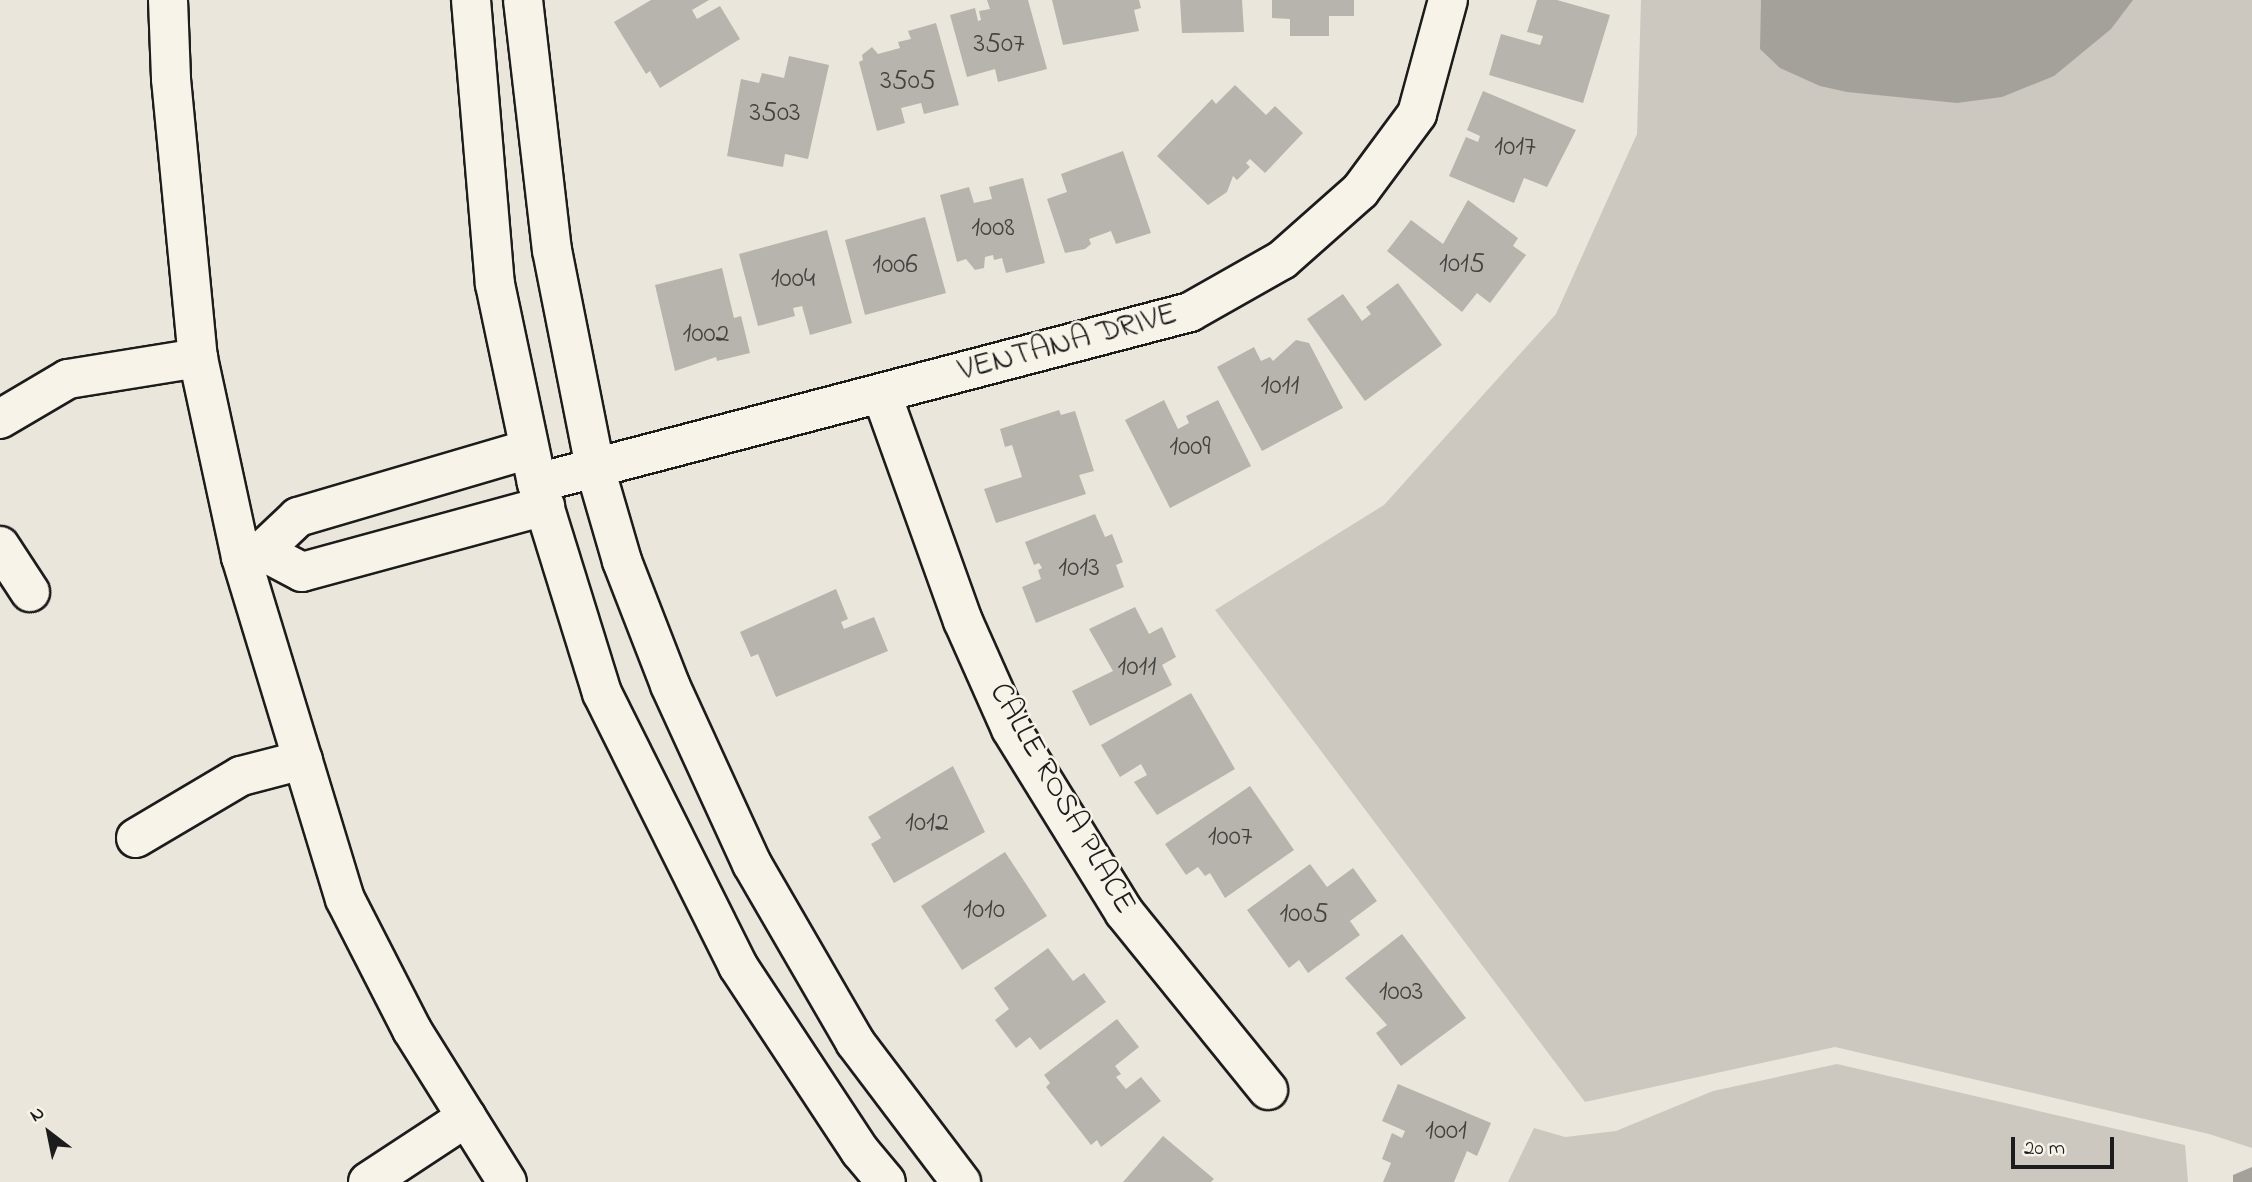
<!DOCTYPE html>
<style>
body{margin:0}
#map{position:relative;width:2252px;height:1182px;overflow:hidden;background:#eae6dc;font-family:"Indie Flower",sans-serif}
div>[style]{position:absolute}
.green>*{inset:0;background:#ccc8c0}
.water>*{inset:0;background:#a3a19a}
.building>*{inset:0;background:#b6b4ac}
.roads{filter:drop-shadow(2px 0 #1c1c1c) drop-shadow(-2px 0 #1c1c1c) drop-shadow(0 2px #1c1c1c) drop-shadow(0 -2px #1c1c1c)}
.minor>*{height:38px;margin:-19px;padding:0 19px;transform-origin:19px;border-radius:19px;background:#f7f3e8}
span{translate:-50% -50%;white-space:nowrap;text-align:center;line-height:1.15;-webkit-text-stroke:5px #f7f3e8;paint-order:stroke}
.number-label{font-size:28px;color:#424240}
.number-label span{-webkit-text-stroke-width:0}
.street-label{font-size:32px;color:#1c1c1c}
.north{position:absolute;left:14px;top:1098px;width:70px;height:70px;-webkit-text-stroke:5px #f7f3e8;paint-order:stroke;rotate:328deg;font-size:19px;font-weight:700;line-height:28px;text-align:center;color:#1c1c1c}
.north::after{content:'';display:block;margin:auto;width:24px;height:32px;background:#1c1c1c;clip-path:polygon(50% 0,100% 100%,50% 72%,0 100%)}
.scale{position:absolute;left:2011px;top:1137px;width:103px;height:32px;box-sizing:border-box;border:4px solid #1c1c1c;border-top:0;padding-left:9px;font-size:21px;line-height:24px;white-space:nowrap;color:#1c1c1c;-webkit-text-stroke:5px #f7f3e8;paint-order:stroke}
</style>
<div id="map">
<div class="green">
<div style="clip-path:polygon(1641px 0,2252px 0,2252px 1148px,2209px 1134px,1835px 1047px,1585px 1102px,1215px 610px,1384px 505px,1556px 314px,1637px 134px)"></div>
<div style="clip-path:polygon(1837px 1064px,2185px 1145px,2188px 1182px,1508px 1182px,1534px 1128px,1565px 1137px,1616px 1131px,1713px 1091px)"></div>
</div>
<div class="water">
<div style="clip-path:polygon(1761px 0,2133px 0,2111px 29px,2054px 76px,2002px 97px,1957px 103px,1847px 92px,1820px 86px,1780px 68px,1760px 49px)"></div>
<div style="clip-path:polygon(2252px 1167px,2252px 1182px,2233px 1182px,2233px 1175px)"></div>
</div>
<div class="building">
<div style="clip-path:polygon(651px 0,709px 0,692px 10px,697px 19px,720px 6px,740px 39px,660px 88px,650px 71px,646px 74px,614px 22px)"></div>
<div style="clip-path:polygon(987px 0,1028px 0,1047px 69px,998px 82px,995px 69px,967px 77px,950px 15px,975px 8px,978px 21px,981px 20px,979px 11px,990px 9px)"></div>
<div style="clip-path:polygon(1052px 0,1139px 0,1141px 8px,1134px 10px,1139px 31px,1063px 45px)"></div>
<div style="clip-path:polygon(1180px 0,1242px 0,1244px 32px,1182px 33px)"></div>
<div style="clip-path:polygon(1272px 0,1354px 0,1354px 16px,1329px 16px,1329px 36px,1290px 36px,1290px 19px,1272px 18px)"></div>
<div style="clip-path:polygon(1537px 0,1557px 0,1610px 15px,1583px 103px,1489px 75px,1501px 34px,1540px 45px,1543px 36px,1527px 32px)"></div>
<div style="clip-path:polygon(936px 23px,959px 105px,924px 114px,921px 103px,901px 108px,905px 123px,877px 131px,859px 62px,863px 60px,862px 55px,872px 47px,878px 54px,900px 48px,898px 42px,911px 39px,908px 31px)"></div>
<div style="clip-path:polygon(789px 56px,829px 65px,808px 159px,785px 154px,783px 167px,727px 156px,741px 79px,759px 83px,762px 73px,784px 78px)"></div>
<div style="clip-path:polygon(1235px 85px,1266px 115px,1275px 106px,1303px 133px,1265px 173px,1250px 159px,1246px 163px,1250px 167px,1237px 180px,1233px 176px,1227px 192px,1208px 205px,1157px 156px,1212px 99px,1216px 104px)"></div>
<div style="clip-path:polygon(1483px 91px,1576px 130px,1547px 187px,1524px 178px,1514px 203px,1449px 176px,1466px 137px,1478px 142px,1480px 136px,1467px 130px)"></div>
<div style="clip-path:polygon(1123px 151px,1151px 233px,1116px 244px,1111px 231px,1089px 239px,1091px 244px,1085px 249px,1065px 253px,1047px 199px,1067px 192px,1061px 174px)"></div>
<div style="clip-path:polygon(1023px 178px,1045px 263px,1006px 273px,1002px 258px,994px 260px,993px 255px,985px 257px,984px 268px,975px 270px,966px 259px,957px 262px,940px 195px,969px 187px,974px 203px,992px 199px,989px 187px)"></div>
<div style="clip-path:polygon(1468px 200px,1518px 238px,1513px 246px,1526px 255px,1490px 303px,1477px 293px,1462px 312px,1387px 251px,1411px 220px,1443px 244px)"></div>
<div style="clip-path:polygon(925px 217px,946px 293px,865px 315px,845px 240px)"></div>
<div style="clip-path:polygon(827px 230px,852px 323px,810px 335px,802px 306px,793px 308px,795px 316px,758px 326px,739px 254px)"></div>
<div style="clip-path:polygon(722px 268px,734px 318px,741px 316px,750px 353px,717px 361px,716px 357px,675px 371px,655px 285px)"></div>
<div style="clip-path:polygon(1398px 283px,1442px 345px,1365px 401px,1307px 319px,1343px 294px,1362px 321px,1371px 314px,1366px 307px)"></div>
<div style="clip-path:polygon(1296px 340px,1309px 343px,1343px 408px,1262px 451px,1217px 367px,1254px 347px,1261px 361px,1270px 357px,1273px 361px)"></div>
<div style="clip-path:polygon(1164px 400px,1178px 429px,1189px 423px,1186px 416px,1218px 400px,1251px 466px,1170px 508px,1125px 420px)"></div>
<div style="clip-path:polygon(1059px 410px,1061px 415px,1075px 411px,1094px 471px,1079px 475px,1086px 494px,996px 523px,984px 489px,1022px 477px,1012px 445px,1005px 447px,1000px 429px)"></div>
<div style="clip-path:polygon(1095px 514px,1105px 537px,1112px 534px,1123px 562px,1116px 565px,1124px 587px,1036px 623px,1022px 587px,1041px 579px,1038px 570px,1042px 568px,1039px 563px,1034px 565px,1025px 542px)"></div>
<div style="clip-path:polygon(836px 589px,848px 619px,841px 622px,844px 629px,874px 617px,888px 651px,776px 697px,758px 654px,751px 657px,740px 632px)"></div>
<div style="clip-path:polygon(1135px 607px,1149px 634px,1162px 627px,1176px 657px,1162px 665px,1172px 685px,1090px 726px,1072px 691px,1113px 671px,1089px 629px)"></div>
<div style="clip-path:polygon(1191px 693px,1235px 769px,1157px 815px,1134px 782px,1147px 775px,1141px 764px,1120px 777px,1101px 745px)"></div>
<div style="clip-path:polygon(953px 766px,985px 832px,894px 883px,871px 844px,881px 838px,868px 817px)"></div>
<div style="clip-path:polygon(1250px 786px,1294px 850px,1225px 898px,1210px 873px,1205px 876px,1198px 867px,1186px 875px,1165px 844px)"></div>
<div style="clip-path:polygon(1005px 852px,1047px 916px,962px 970px,921px 906px)"></div>
<div style="clip-path:polygon(1310px 864px,1327px 887px,1353px 868px,1377px 901px,1350px 921px,1360px 935px,1308px 973px,1299px 960px,1289px 968px,1247px 910px)"></div>
<div style="clip-path:polygon(1402px 934px,1466px 1018px,1401px 1066px,1376px 1033px,1387px 1025px,1345px 978px)"></div>
<div style="clip-path:polygon(1048px 948px,1073px 981px,1084px 973px,1106px 1002px,1040px 1050px,1030px 1037px,1016px 1048px,995px 1020px,1009px 1009px,994px 988px)"></div>
<div style="clip-path:polygon(1117px 1019px,1139px 1047px,1115px 1066px,1121px 1074px,1116px 1077px,1126px 1089px,1141px 1077px,1161px 1101px,1101px 1147px,1097px 1140px,1091px 1145px,1046px 1087px,1050px 1083px,1044px 1075px)"></div>
<div style="clip-path:polygon(1398px 1084px,1491px 1123px,1477px 1156px,1467px 1151px,1454px 1182px,1383px 1182px,1391px 1163px,1382px 1159px,1392px 1133px,1402px 1138px,1405px 1131px,1382px 1121px)"></div>
<div style="clip-path:polygon(1163px 1136px,1214px 1179px,1211px 1182px,1123px 1182px)"></div>
</div>
<div class="roads">
<div class="minor">
<div style="left:168px;top:0;width:79px;rotate:87.8deg"></div>
<div style="left:171px;top:79px;width:280px;rotate:84.5deg"></div>
<div style="left:471px;top:0;width:285px;rotate:85.2deg"></div>
<div style="left:495px;top:284px;width:203px;rotate:78.1deg"></div>
<div style="left:537px;top:483px;width:220px;rotate:72.8deg"></div>
<div style="left:602px;top:693px;width:305px;rotate:63.5deg"></div>
<div style="left:738px;top:966px;width:222px;rotate:56.6deg"></div>
<div style="left:860px;top:1151px;width:40px;rotate:50deg"></div>
<div style="left:523px;top:0;width:252px;rotate:83.4deg"></div>
<div style="left:552px;top:250px;width:222px;rotate:78.8deg"></div>
<div style="left:595px;top:468px;width:97px;rotate:73.8deg"></div>
<div style="left:622px;top:561px;width:133px;rotate:68.8deg"></div>
<div style="left:670px;top:685px;width:197px;rotate:65.4deg"></div>
<div style="left:752px;top:864px;width:206px;rotate:59.9deg"></div>
<div style="left:855px;top:1042px;width:176px;rotate:52.9deg"></div>
<div style="left:882px;top:395px;width:240px;rotate:70.3deg"></div>
<div style="left:963px;top:621px;width:118px;rotate:66deg"></div>
<div style="left:1011px;top:729px;width:215px;rotate:58.3deg"></div>
<div style="left:1124px;top:912px;width:229px;rotate:51deg"></div>
<div style="left:0;top:419px;width:79px;rotate:-30.5deg"></div>
<div style="left:68px;top:379px;width:132px;rotate:-9.2deg"></div>
<div style="left:198px;top:358px;width:204px;rotate:77.8deg"></div>
<div style="left:241px;top:557px;width:22px;rotate:-16deg"></div>
<div style="left:529px;top:449px;width:241px;rotate:163.6deg"></div>
<div style="left:298px;top:517px;width:50px;rotate:136.6deg"></div>
<div style="left:262px;top:551px;width:45px;rotate:27.7deg"></div>
<div style="left:302px;top:572px;width:252px;rotate:-15.2deg"></div>
<div style="left:537px;top:483px;width:675px;rotate:-14.67deg"></div>
<div style="left:1190px;top:312px;width:106px;rotate:-29.5deg"></div>
<div style="left:1282px;top:260px;width:104px;rotate:-41.5deg"></div>
<div style="left:1360px;top:191px;width:96px;rotate:-53.5deg"></div>
<div style="left:1417px;top:114px;width:118px;rotate:-74.8deg"></div>
<div style="left:0;top:546px;width:55px;rotate:56.9deg"></div>
<div style="left:241px;top:557px;width:357px;rotate:73.1deg"></div>
<div style="left:345px;top:899px;width:147px;rotate:62.9deg"></div>
<div style="left:412px;top:1030px;width:179px;rotate:58deg"></div>
<div style="left:136px;top:838px;width:122px;rotate:-30.6deg"></div>
<div style="left:241px;top:776px;width:64px;rotate:-14.5deg"></div>
<div style="left:368px;top:1182px;width:118px;rotate:-33.3deg"></div>
</div>
</div>
<div class="number-label">
<span style="left:999px;top:45px">3507</span>
<span style="left:908px;top:82px">3505</span>
<span style="left:775px;top:114px">3503</span>
<span style="left:1515px;top:148px">1017</span>
<span style="left:993px;top:229px">1008</span>
<span style="left:1462px;top:265px">1015</span>
<span style="left:895px;top:266px">1006</span>
<span style="left:793px;top:280px">1004</span>
<span style="left:706px;top:335px">1002</span>
<span style="left:1280px;top:387px">1011</span>
<span style="left:1190px;top:448px">1009</span>
<span style="left:1079px;top:569px">1013</span>
<span style="left:1137px;top:668px">1011</span>
<span style="left:927px;top:824px">1012</span>
<span style="left:1230px;top:838px">1007</span>
<span style="left:984px;top:911px">1010</span>
<span style="left:1304px;top:915px">1005</span>
<span style="left:1401px;top:993px">1003</span>
<span style="left:1446px;top:1132px">1001</span>
</div>
<div class="street-label">
<span style="left:1068px;top:344px;rotate:-15deg">VENTANA DRIVE</span>
<span style="left:1061px;top:799px;rotate:60deg">CALLE ROSA PLACE</span>
</div>
<div class="north">N</div>
<div class="scale">20 m</div>
</div>
